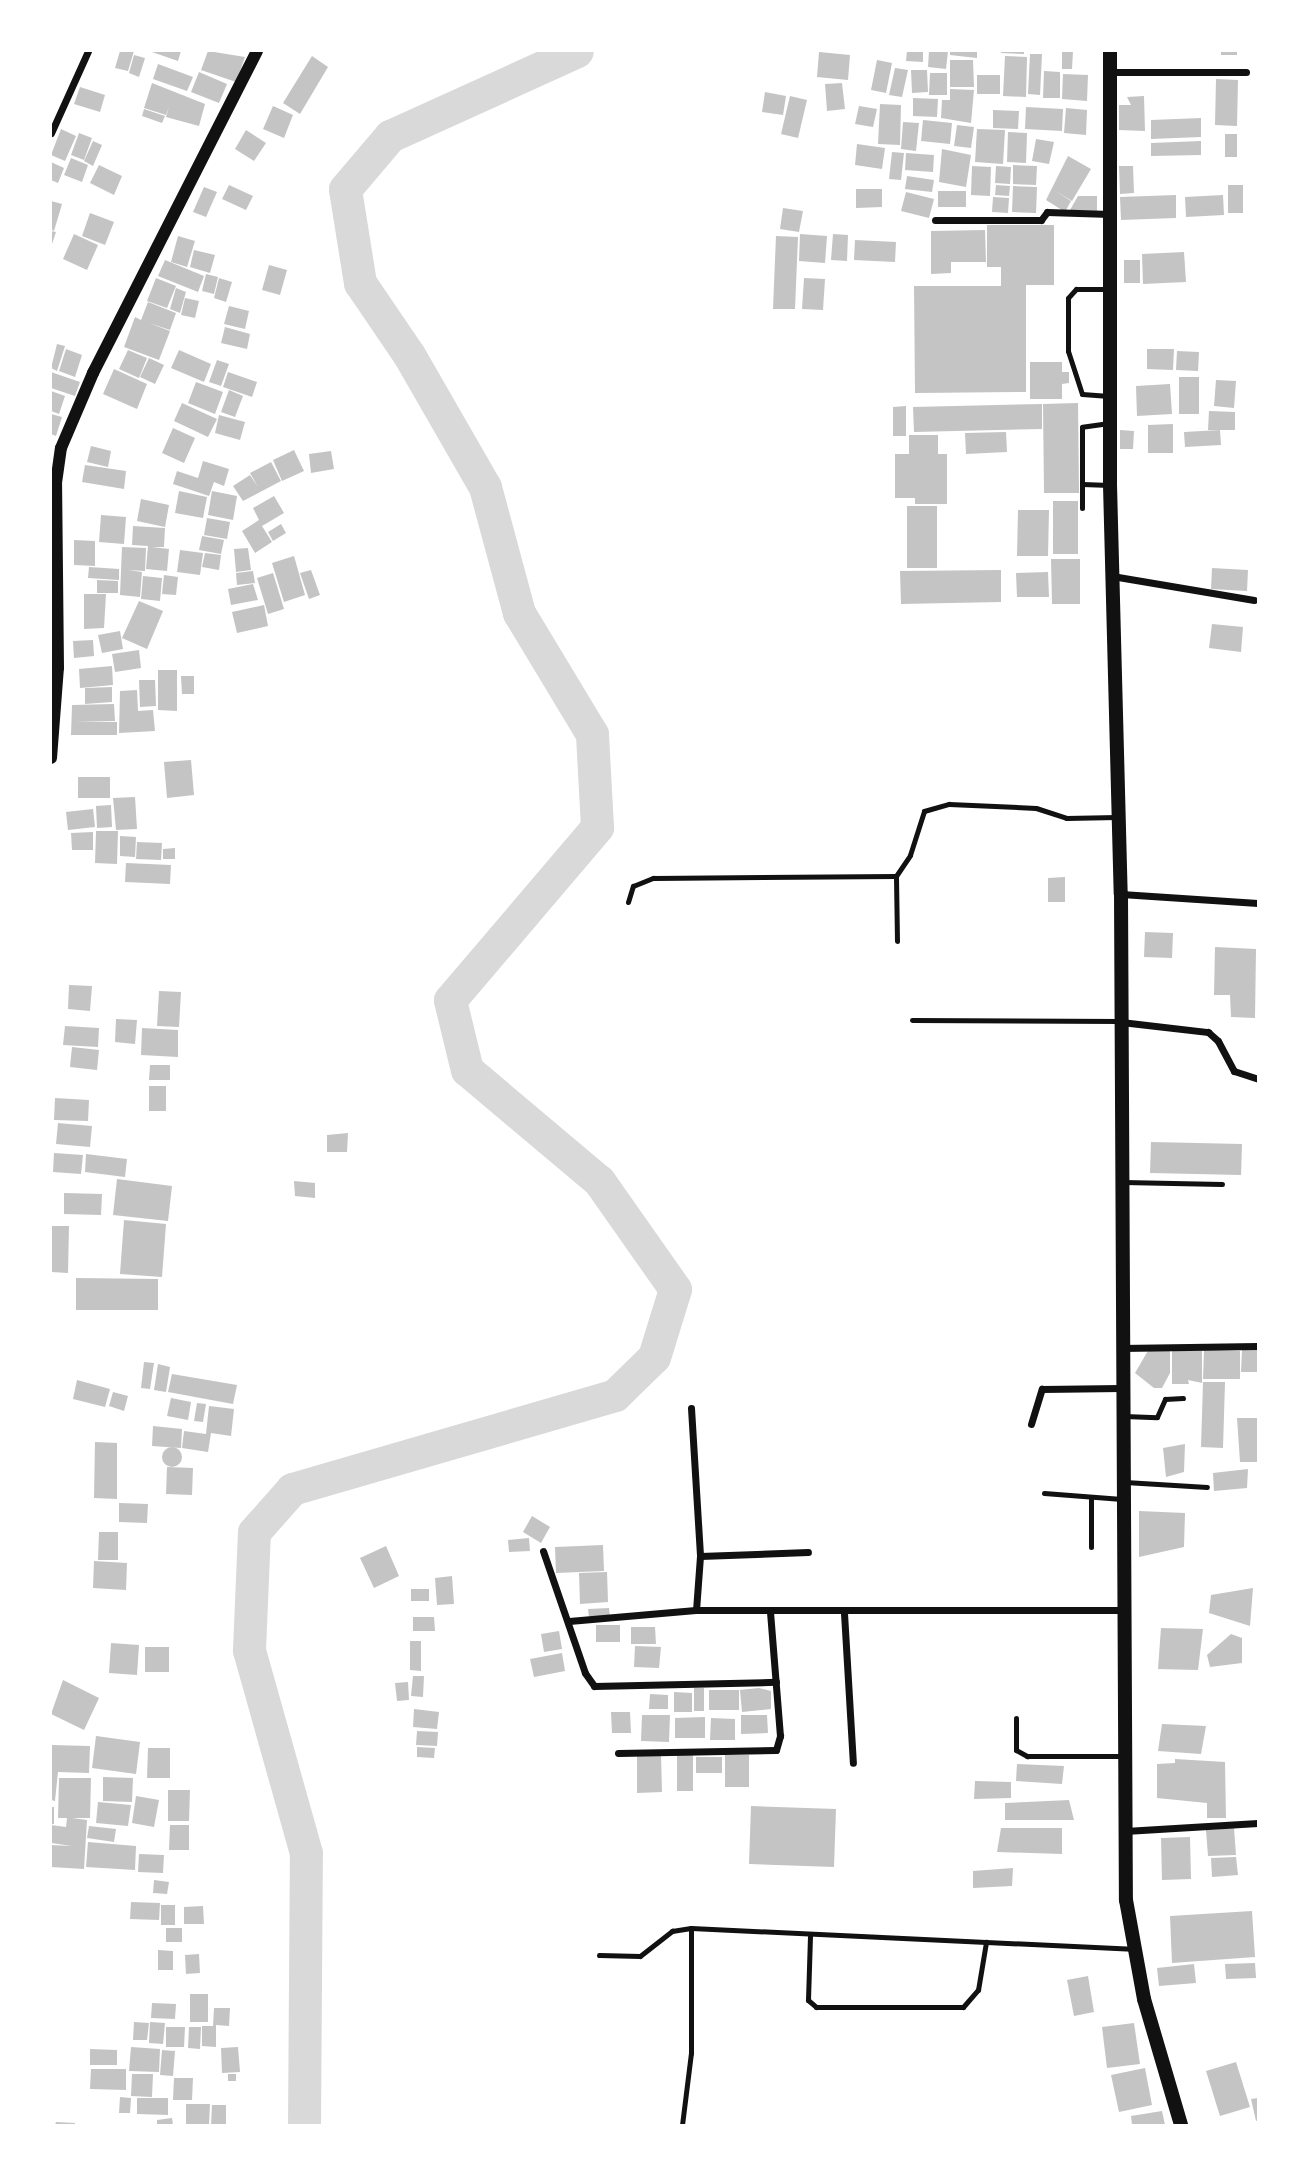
<!DOCTYPE html>
<style>
body{margin:0}
#map{position:relative;width:1309px;height:2176px;overflow:hidden;background:#fff;font-family:Raleway,sans-serif}
div>[style]{position:absolute}
.river>*{height:33px;margin:-16.5px;padding:0 16.5px;transform-origin:16.5px;border-radius:16.5px;background:#d9d9d9}
.building>*{inset:0;background:#c4c4c4}
.round{border-radius:50%}
.service>*{height:5px;margin:-2.5px;padding:0 2.5px;transform-origin:2.5px;border-radius:2.5px;background:#111}
.minor>*{height:7px;margin:-3.5px;padding:0 3.5px;transform-origin:3.5px;border-radius:3.5px;background:#111}
.tertiary>*{height:12px;margin:-6px;padding:0 6px;transform-origin:6px;border-radius:6px;background:#111}
.secondary>*{height:14px;margin:-7px;padding:0 7px;transform-origin:7px;border-radius:7px;background:#111}
span{translate:-50% -50%;white-space:nowrap;text-align:center;line-height:1.15;-webkit-text-stroke:5px #fff;paint-order:stroke}
.frame{position:absolute;inset:0;border:52px solid #fff;pointer-events:none}
</style>
<div id="map">
<div class="river">
<div style="left:304px;top:2125px;width:272px;rotate:-89.6deg"></div>
<div style="left:306px;top:1853px;width:211px;rotate:-105.7deg"></div>
<div style="left:249px;top:1650px;width:118px;rotate:-87.6deg"></div>
<div style="left:254px;top:1532px;width:57px;rotate:-48.5deg"></div>
<div style="left:292px;top:1489px;width:336px;rotate:-16.2deg"></div>
<div style="left:615px;top:1395px;width:54px;rotate:-44.3deg"></div>
<div style="left:654px;top:1357px;width:71px;rotate:-72.8deg"></div>
<div style="left:675px;top:1289px;width:132px;rotate:-125.1deg"></div>
<div style="left:599px;top:1181px;width:172px;rotate:-139.9deg"></div>
<div style="left:467px;top:1070px;width:72px;rotate:-103.7deg"></div>
<div style="left:450px;top:1000px;width:227px;rotate:-49.6deg"></div>
<div style="left:597px;top:827px;width:93px;rotate:-93.1deg"></div>
<div style="left:592px;top:734px;width:141px;rotate:-121.1deg"></div>
<div style="left:519px;top:613px;width:131px;rotate:-105.1deg"></div>
<div style="left:485px;top:487px;width:152px;rotate:-119.9deg"></div>
<div style="left:409px;top:355px;width:87px;rotate:-124.2deg"></div>
<div style="left:360px;top:283px;width:95px;rotate:-99.1deg"></div>
<div style="left:345px;top:189px;width:70px;rotate:-49.7deg"></div>
<div style="left:390px;top:136px;width:205px;rotate:-24.4deg"></div>
</div>
<div class="building">
<div style="clip-path:polygon(120px 51px,134px 51px,128px 71px,115px 68px)"></div>
<div style="clip-path:polygon(149px 51px,181px 51px,178px 61px)"></div>
<div style="clip-path:polygon(208px 51px,245px 57px,236px 82px,201px 70px)"></div>
<div style="clip-path:polygon(907px 51px,923px 51px,923px 62px,906px 61px)"></div>
<div style="clip-path:polygon(929px 51px,948px 51px,946px 69px,928px 67px)"></div>
<div style="clip-path:polygon(950px 51px,977px 51px,977px 58px,950px 55px)"></div>
<div style="clip-path:polygon(1001px 51px,1024px 51px,1024px 54px,1001px 53px)"></div>
<div style="clip-path:polygon(1062px 51px,1073px 51px,1072px 69px,1062px 69px)"></div>
<div style="clip-path:polygon(1221px 51px,1237px 51px,1237px 55px,1221px 55px)"></div>
<div style="clip-path:polygon(819px 52px,850px 55px,848px 80px,817px 77px)"></div>
<div style="clip-path:polygon(1030px 54px,1042px 54px,1040px 95px,1028px 94px)"></div>
<div style="clip-path:polygon(134px 55px,145px 58px,139px 77px,129px 73px)"></div>
<div style="clip-path:polygon(312px 56px,328px 67px,300px 114px,283px 103px)"></div>
<div style="clip-path:polygon(1005px 56px,1027px 57px,1026px 97px,1003px 96px)"></div>
<div style="clip-path:polygon(877px 60px,892px 63px,886px 93px,871px 90px)"></div>
<div style="clip-path:polygon(950px 60px,973px 60px,974px 87px,950px 87px)"></div>
<div style="clip-path:polygon(158px 64px,193px 77px,187px 91px,153px 79px)"></div>
<div style="clip-path:polygon(895px 68px,908px 70px,902px 97px,889px 95px)"></div>
<div style="clip-path:polygon(911px 70px,927px 70px,928px 92px,912px 93px)"></div>
<div style="clip-path:polygon(1044px 71px,1060px 72px,1060px 98px,1043px 98px)"></div>
<div style="clip-path:polygon(199px 72px,227px 84px,219px 103px,191px 92px)"></div>
<div style="clip-path:polygon(930px 73px,947px 73px,947px 95px,929px 95px)"></div>
<div style="clip-path:polygon(1063px 74px,1088px 75px,1087px 101px,1062px 99px)"></div>
<div style="clip-path:polygon(977px 75px,1000px 75px,1000px 94px,977px 94px)"></div>
<div style="clip-path:polygon(1216px 79px,1238px 80px,1237px 126px,1215px 125px)"></div>
<div style="clip-path:polygon(152px 83px,205px 104px,199px 126px,166px 117px,169px 107px,166px 115px,144px 108px)"></div>
<div style="clip-path:polygon(842px 83px,845px 109px,827px 111px,825px 84px)"></div>
<div style="clip-path:polygon(80px 87px,105px 95px,100px 112px,74px 104px)"></div>
<div style="clip-path:polygon(950px 89px,974px 90px,971px 123px,941px 118px,942px 100px,950px 100px)"></div>
<div style="clip-path:polygon(765px 92px,786px 96px,783px 115px,762px 112px)"></div>
<div style="clip-path:polygon(790px 96px,807px 100px,798px 138px,781px 134px)"></div>
<div style="clip-path:polygon(1144px 96px,1145px 131px,1119px 130px,1119px 105px,1131px 105px,1127px 97px)"></div>
<div style="clip-path:polygon(913px 98px,938px 99px,937px 117px,913px 116px)"></div>
<div style="clip-path:polygon(880px 104px,901px 105px,900px 145px,878px 144px)"></div>
<div style="clip-path:polygon(273px 106px,293px 115px,284px 138px,263px 129px)"></div>
<div style="clip-path:polygon(859px 106px,877px 109px,873px 127px,855px 124px)"></div>
<div style="clip-path:polygon(1026px 107px,1063px 109px,1062px 131px,1025px 129px)"></div>
<div style="clip-path:polygon(1066px 108px,1087px 110px,1086px 135px,1064px 133px)"></div>
<div style="clip-path:polygon(144px 109px,165px 116px,162px 123px,142px 116px)"></div>
<div style="clip-path:polygon(993px 110px,1019px 111px,1018px 129px,993px 128px)"></div>
<div style="clip-path:polygon(1201px 118px,1201px 137px,1151px 139px,1151px 120px)"></div>
<div style="clip-path:polygon(923px 120px,952px 123px,950px 144px,921px 141px)"></div>
<div style="clip-path:polygon(903px 122px,919px 123px,916px 151px,901px 149px)"></div>
<div style="clip-path:polygon(957px 125px,974px 127px,971px 148px,954px 146px)"></div>
<div style="clip-path:polygon(61px 129px,76px 136px,65px 161px,51px 155px)"></div>
<div style="clip-path:polygon(977px 129px,1005px 130px,1003px 164px,975px 162px)"></div>
<div style="clip-path:polygon(246px 130px,266px 143px,254px 161px,235px 149px)"></div>
<div style="clip-path:polygon(1008px 132px,1027px 133px,1026px 163px,1007px 162px)"></div>
<div style="clip-path:polygon(79px 133px,92px 138px,84px 160px,71px 155px)"></div>
<div style="clip-path:polygon(1225px 134px,1237px 134px,1237px 157px,1225px 157px)"></div>
<div style="clip-path:polygon(1036px 139px,1054px 142px,1049px 164px,1032px 161px)"></div>
<div style="clip-path:polygon(93px 141px,102px 145px,93px 166px,84px 161px)"></div>
<div style="clip-path:polygon(1201px 141px,1201px 155px,1151px 156px,1151px 143px)"></div>
<div style="clip-path:polygon(857px 144px,885px 148px,882px 169px,855px 165px)"></div>
<div style="clip-path:polygon(942px 149px,971px 155px,966px 187px,939px 182px)"></div>
<div style="clip-path:polygon(892px 152px,904px 153px,901px 180px,889px 179px)"></div>
<div style="clip-path:polygon(906px 153px,934px 155px,933px 172px,905px 170px)"></div>
<div style="clip-path:polygon(1068px 156px,1091px 169px,1072px 201px,1054px 190px,1071px 201px,1065px 212px,1046px 200px)"></div>
<div style="clip-path:polygon(71px 158px,88px 165px,82px 182px,64px 175px)"></div>
<div style="clip-path:polygon(51px 162px,64px 168px,58px 183px,51px 180px)"></div>
<div style="clip-path:polygon(99px 165px,122px 176px,114px 195px,90px 183px)"></div>
<div style="clip-path:polygon(1013px 165px,1037px 166px,1036px 185px,1013px 184px)"></div>
<div style="clip-path:polygon(972px 166px,991px 167px,990px 196px,971px 195px)"></div>
<div style="clip-path:polygon(996px 166px,1011px 167px,1010px 184px,995px 183px)"></div>
<div style="clip-path:polygon(1119px 166px,1133px 166px,1134px 193px,1120px 194px)"></div>
<div style="clip-path:polygon(907px 176px,934px 180px,932px 192px,905px 189px)"></div>
<div style="clip-path:polygon(229px 185px,253px 196px,246px 210px,222px 199px)"></div>
<div style="clip-path:polygon(996px 185px,1010px 186px,1009px 196px,995px 195px)"></div>
<div style="clip-path:polygon(1228px 185px,1243px 185px,1243px 213px,1228px 213px)"></div>
<div style="clip-path:polygon(1013px 186px,1037px 187px,1036px 213px,1012px 212px)"></div>
<div style="clip-path:polygon(204px 187px,217px 192px,206px 217px,193px 212px)"></div>
<div style="clip-path:polygon(856px 189px,882px 189px,882px 207px,856px 208px)"></div>
<div style="clip-path:polygon(938px 191px,966px 191px,966px 207px,938px 207px)"></div>
<div style="clip-path:polygon(906px 192px,934px 199px,929px 218px,901px 211px)"></div>
<div style="clip-path:polygon(1176px 195px,1176px 218px,1121px 220px,1120px 197px)"></div>
<div style="clip-path:polygon(1223px 195px,1224px 215px,1186px 217px,1185px 197px)"></div>
<div style="clip-path:polygon(1078px 196px,1097px 196px,1097px 211px,1070px 210px)"></div>
<div style="clip-path:polygon(993px 197px,1009px 198px,1008px 213px,992px 212px)"></div>
<div style="clip-path:polygon(51px 201px,62px 204px,54px 231px,51px 229px)"></div>
<div style="clip-path:polygon(783px 208px,803px 211px,799px 232px,780px 229px)"></div>
<div style="clip-path:polygon(90px 213px,114px 222px,105px 245px,82px 236px)"></div>
<div style="clip-path:polygon(987px 225px,1054px 225px,1054px 285px,1026px 285px,1026px 392px,915px 393px,914px 286px,1001px 286px,1001px 267px,987px 267px)"></div>
<div style="clip-path:polygon(985px 230px,986px 262px,951px 262px,951px 273px,931px 274px,931px 231px)"></div>
<div style="clip-path:polygon(51px 231px,56px 232px,51px 247px)"></div>
<div style="clip-path:polygon(74px 234px,98px 245px,87px 270px,63px 259px)"></div>
<div style="clip-path:polygon(800px 234px,827px 236px,825px 263px,799px 261px)"></div>
<div style="clip-path:polygon(833px 234px,848px 235px,847px 261px,831px 260px)"></div>
<div style="clip-path:polygon(178px 236px,195px 241px,187px 267px,171px 262px)"></div>
<div style="clip-path:polygon(776px 236px,798px 237px,795px 309px,773px 309px)"></div>
<div style="clip-path:polygon(855px 240px,896px 242px,895px 262px,854px 260px)"></div>
<div style="clip-path:polygon(194px 250px,215px 255px,210px 273px,190px 267px)"></div>
<div style="clip-path:polygon(1184px 252px,1186px 282px,1143px 284px,1142px 254px)"></div>
<div style="clip-path:polygon(165px 260px,204px 276px,198px 292px,158px 276px)"></div>
<div style="clip-path:polygon(1124px 260px,1140px 260px,1140px 283px,1124px 283px)"></div>
<div style="clip-path:polygon(269px 265px,287px 270px,280px 295px,262px 290px)"></div>
<div style="clip-path:polygon(206px 274px,218px 277px,214px 294px,202px 291px)"></div>
<div style="clip-path:polygon(156px 278px,176px 286px,167px 308px,147px 301px)"></div>
<div style="clip-path:polygon(219px 278px,232px 282px,226px 302px,214px 298px)"></div>
<div style="clip-path:polygon(804px 278px,825px 279px,823px 310px,802px 309px)"></div>
<div style="clip-path:polygon(176px 288px,186px 292px,180px 313px,170px 309px)"></div>
<div style="clip-path:polygon(185px 298px,199px 301px,195px 318px,181px 315px)"></div>
<div style="clip-path:polygon(148px 302px,176px 313px,170px 330px,149px 323px,170px 331px,159px 360px,124px 347px,135px 317px,141px 320px)"></div>
<div style="clip-path:polygon(229px 306px,249px 311px,245px 329px,224px 324px)"></div>
<div style="clip-path:polygon(225px 327px,250px 334px,247px 349px,221px 343px)"></div>
<div style="clip-path:polygon(57px 344px,65px 346px,57px 371px,51px 368px)"></div>
<div style="clip-path:polygon(66px 349px,82px 355px,75px 377px,59px 371px)"></div>
<div style="clip-path:polygon(1147px 349px,1174px 349px,1173px 370px,1147px 369px)"></div>
<div style="clip-path:polygon(128px 350px,147px 358px,139px 378px,119px 369px)"></div>
<div style="clip-path:polygon(179px 350px,211px 364px,204px 382px,171px 368px)"></div>
<div style="clip-path:polygon(1177px 351px,1199px 352px,1198px 371px,1176px 370px)"></div>
<div style="clip-path:polygon(149px 358px,164px 365px,155px 384px,140px 377px)"></div>
<div style="clip-path:polygon(217px 360px,229px 364px,221px 386px,209px 382px)"></div>
<div style="clip-path:polygon(1030px 362px,1062px 362px,1062px 372px,1069px 372px,1069px 383px,1062px 384px,1062px 399px,1030px 399px)"></div>
<div style="clip-path:polygon(114px 369px,147px 384px,137px 409px,103px 394px)"></div>
<div style="clip-path:polygon(51px 372px,80px 382px,75px 396px,51px 388px)"></div>
<div style="clip-path:polygon(228px 372px,257px 382px,252px 397px,223px 387px)"></div>
<div style="clip-path:polygon(1179px 377px,1199px 377px,1199px 414px,1179px 414px)"></div>
<div style="clip-path:polygon(1216px 380px,1236px 381px,1234px 408px,1214px 406px)"></div>
<div style="clip-path:polygon(196px 382px,223px 392px,215px 414px,188px 403px)"></div>
<div style="clip-path:polygon(1170px 384px,1172px 414px,1137px 416px,1136px 386px)"></div>
<div style="clip-path:polygon(229px 390px,243px 396px,235px 417px,221px 412px)"></div>
<div style="clip-path:polygon(51px 391px,65px 396px,59px 414px,51px 411px)"></div>
<div style="clip-path:polygon(182px 403px,217px 419px,208px 437px,174px 421px)"></div>
<div style="clip-path:polygon(1078px 403px,1079px 493px,1044px 493px,1043px 404px)"></div>
<div style="clip-path:polygon(1042px 404px,1042px 429px,914px 432px,913px 407px)"></div>
<div style="clip-path:polygon(906px 406px,906px 436px,893px 436px,893px 407px)"></div>
<div style="clip-path:polygon(1209px 411px,1235px 412px,1235px 430px,1208px 430px)"></div>
<div style="clip-path:polygon(51px 414px,62px 417px,56px 436px,51px 434px)"></div>
<div style="clip-path:polygon(219px 415px,245px 422px,240px 440px,215px 433px)"></div>
<div style="clip-path:polygon(1173px 424px,1173px 453px,1148px 453px,1148px 425px)"></div>
<div style="clip-path:polygon(173px 428px,195px 438px,184px 463px,162px 453px)"></div>
<div style="clip-path:polygon(1120px 430px,1134px 431px,1133px 449px,1120px 449px)"></div>
<div style="clip-path:polygon(1220px 430px,1221px 445px,1185px 447px,1184px 432px)"></div>
<div style="clip-path:polygon(1006px 432px,1007px 452px,966px 454px,965px 433px)"></div>
<div style="clip-path:polygon(909px 435px,938px 435px,938px 454px,947px 454px,947px 504px,915px 504px,915px 498px,895px 498px,895px 454px,909px 454px)"></div>
<div style="clip-path:polygon(91px 446px,111px 451px,108px 467px,87px 462px)"></div>
<div style="clip-path:polygon(294px 450px,304px 471px,282px 481px,273px 460px)"></div>
<div style="clip-path:polygon(331px 451px,334px 469px,311px 473px,309px 454px)"></div>
<div style="clip-path:polygon(203px 461px,229px 469px,224px 486px,214px 482px,209px 496px,173px 484px,177px 471px,198px 478px)"></div>
<div style="clip-path:polygon(271px 462px,281px 481px,243px 501px,233px 486px,250px 475px,258px 487px,250px 473px)"></div>
<div style="clip-path:polygon(85px 465px,126px 471px,124px 489px,82px 482px)"></div>
<div style="clip-path:polygon(179px 491px,207px 497px,203px 518px,175px 513px)"></div>
<div style="clip-path:polygon(212px 491px,237px 496px,233px 520px,208px 515px)"></div>
<div style="clip-path:polygon(274px 496px,284px 513px,262px 526px,272px 542px,255px 553px,242px 531px,259px 520px,253px 508px)"></div>
<div style="clip-path:polygon(141px 499px,169px 505px,165px 527px,137px 521px)"></div>
<div style="clip-path:polygon(1053px 501px,1078px 501px,1078px 554px,1053px 554px)"></div>
<div style="clip-path:polygon(907px 506px,937px 506px,937px 568px,907px 568px)"></div>
<div style="clip-path:polygon(1018px 510px,1049px 510px,1048px 556px,1017px 556px)"></div>
<div style="clip-path:polygon(101px 515px,126px 517px,124px 544px,99px 542px)"></div>
<div style="clip-path:polygon(207px 518px,230px 522px,227px 539px,204px 535px)"></div>
<div style="clip-path:polygon(281px 524px,286px 533px,273px 541px,268px 532px)"></div>
<div style="clip-path:polygon(133px 526px,165px 528px,164px 547px,152px 547px,169px 549px,167px 571px,146px 569px,148px 546px,132px 545px)"></div>
<div style="clip-path:polygon(202px 536px,224px 540px,221px 554px,199px 550px)"></div>
<div style="clip-path:polygon(74px 540px,95px 541px,95px 566px,74px 565px)"></div>
<div style="clip-path:polygon(122px 547px,146px 548px,145px 571px,128px 570px,142px 572px,140px 597px,120px 595px)"></div>
<div style="clip-path:polygon(248px 548px,251px 570px,236px 572px,234px 549px)"></div>
<div style="clip-path:polygon(180px 550px,203px 553px,200px 575px,177px 572px)"></div>
<div style="clip-path:polygon(205px 553px,221px 555px,219px 570px,202px 567px)"></div>
<div style="clip-path:polygon(294px 556px,305px 595px,284px 602px,272px 563px)"></div>
<div style="clip-path:polygon(1051px 559px,1080px 559px,1080px 604px,1052px 604px)"></div>
<div style="clip-path:polygon(89px 567px,119px 569px,119px 580px,88px 578px)"></div>
<div style="clip-path:polygon(1212px 568px,1248px 570px,1247px 591px,1211px 589px)"></div>
<div style="clip-path:polygon(311px 570px,320px 595px,309px 599px,300px 573px)"></div>
<div style="clip-path:polygon(1001px 570px,1001px 602px,901px 604px,900px 571px)"></div>
<div style="clip-path:polygon(253px 571px,255px 583px,237px 585px,236px 573px)"></div>
<div style="clip-path:polygon(1048px 572px,1049px 597px,1017px 597px,1016px 573px)"></div>
<div style="clip-path:polygon(273px 573px,284px 609px,268px 614px,257px 578px)"></div>
<div style="clip-path:polygon(164px 575px,178px 577px,176px 595px,162px 594px)"></div>
<div style="clip-path:polygon(143px 576px,162px 578px,160px 601px,141px 599px)"></div>
<div style="clip-path:polygon(97px 580px,118px 581px,118px 593px,97px 593px)"></div>
<div style="clip-path:polygon(253px 584px,258px 600px,231px 605px,228px 589px)"></div>
<div style="clip-path:polygon(84px 594px,106px 594px,104px 628px,84px 629px)"></div>
<div style="clip-path:polygon(139px 601px,163px 611px,147px 649px,122px 638px)"></div>
<div style="clip-path:polygon(264px 605px,268px 626px,237px 633px,232px 612px)"></div>
<div style="clip-path:polygon(1212px 624px,1243px 627px,1241px 652px,1209px 648px)"></div>
<div style="clip-path:polygon(120px 631px,123px 649px,102px 653px,98px 635px)"></div>
<div style="clip-path:polygon(93px 640px,94px 656px,74px 658px,73px 641px)"></div>
<div style="clip-path:polygon(139px 650px,141px 668px,115px 672px,112px 654px)"></div>
<div style="clip-path:polygon(112px 666px,113px 685px,80px 688px,79px 669px)"></div>
<div style="clip-path:polygon(158px 670px,177px 670px,177px 711px,158px 710px)"></div>
<div style="clip-path:polygon(181px 676px,194px 676px,194px 694px,182px 694px)"></div>
<div style="clip-path:polygon(139px 680px,155px 680px,156px 706px,140px 707px)"></div>
<div style="clip-path:polygon(112px 687px,112px 702px,85px 704px,85px 688px)"></div>
<div style="clip-path:polygon(137px 690px,138px 711px,153px 710px,155px 731px,119px 733px,120px 691px)"></div>
<div style="clip-path:polygon(114px 704px,115px 721px,75px 722px,117px 722px,117px 735px,71px 735px,72px 705px)"></div>
<div style="clip-path:polygon(191px 760px,194px 795px,167px 798px,164px 762px)"></div>
<div style="clip-path:polygon(78px 777px,110px 777px,110px 798px,78px 798px)"></div>
<div style="clip-path:polygon(135px 797px,137px 829px,116px 830px,113px 798px)"></div>
<div style="clip-path:polygon(111px 805px,112px 827px,97px 828px,96px 806px)"></div>
<div style="clip-path:polygon(93px 809px,95px 827px,68px 830px,66px 812px)"></div>
<div style="clip-path:polygon(96px 831px,118px 831px,117px 864px,95px 863px)"></div>
<div style="clip-path:polygon(93px 832px,93px 850px,72px 850px,71px 833px)"></div>
<div style="clip-path:polygon(120px 836px,136px 837px,135px 857px,120px 856px)"></div>
<div style="clip-path:polygon(137px 842px,162px 843px,161px 860px,136px 859px)"></div>
<div style="clip-path:polygon(175px 848px,175px 859px,163px 859px,163px 849px)"></div>
<div style="clip-path:polygon(126px 863px,171px 865px,170px 884px,125px 882px)"></div>
<div style="clip-path:polygon(1065px 877px,1065px 902px,1048px 902px,1048px 878px)"></div>
<div style="clip-path:polygon(1145px 932px,1173px 933px,1172px 958px,1144px 957px)"></div>
<div style="clip-path:polygon(1215px 947px,1256px 949px,1255px 1018px,1231px 1017px,1230px 995px,1214px 995px)"></div>
<div style="clip-path:polygon(69px 985px,92px 986px,90px 1011px,68px 1009px)"></div>
<div style="clip-path:polygon(159px 991px,181px 992px,179px 1027px,157px 1026px)"></div>
<div style="clip-path:polygon(116px 1019px,137px 1020px,135px 1044px,115px 1042px)"></div>
<div style="clip-path:polygon(65px 1026px,99px 1028px,98px 1047px,63px 1045px)"></div>
<div style="clip-path:polygon(142px 1028px,178px 1030px,178px 1057px,141px 1055px)"></div>
<div style="clip-path:polygon(72px 1047px,99px 1050px,97px 1070px,70px 1067px)"></div>
<div style="clip-path:polygon(150px 1065px,170px 1065px,170px 1080px,149px 1080px)"></div>
<div style="clip-path:polygon(149px 1086px,166px 1086px,166px 1111px,149px 1111px)"></div>
<div style="clip-path:polygon(55px 1098px,89px 1100px,88px 1121px,54px 1120px)"></div>
<div style="clip-path:polygon(58px 1123px,92px 1126px,90px 1147px,56px 1144px)"></div>
<div style="clip-path:polygon(348px 1133px,347px 1152px,327px 1152px,327px 1135px)"></div>
<div style="clip-path:polygon(1151px 1142px,1242px 1144px,1241px 1175px,1150px 1173px)"></div>
<div style="clip-path:polygon(54px 1153px,83px 1155px,81px 1174px,53px 1172px)"></div>
<div style="clip-path:polygon(86px 1154px,127px 1159px,125px 1177px,85px 1172px)"></div>
<div style="clip-path:polygon(117px 1179px,172px 1186px,168px 1221px,113px 1215px)"></div>
<div style="clip-path:polygon(294px 1181px,315px 1183px,315px 1198px,295px 1196px)"></div>
<div style="clip-path:polygon(64px 1193px,102px 1194px,101px 1215px,64px 1214px)"></div>
<div style="clip-path:polygon(124px 1220px,166px 1224px,162px 1277px,120px 1274px)"></div>
<div style="clip-path:polygon(51px 1226px,69px 1226px,68px 1273px,51px 1272px)"></div>
<div style="clip-path:polygon(76px 1278px,158px 1279px,158px 1310px,76px 1310px)"></div>
<div style="clip-path:polygon(1149px 1349px,1170px 1350px,1170px 1373px,1162px 1388px,1154px 1388px,1135px 1373px)"></div>
<div style="clip-path:polygon(1204px 1350px,1240px 1351px,1240px 1379px,1203px 1379px)"></div>
<div style="clip-path:polygon(1242px 1350px,1258px 1350px,1258px 1372px,1241px 1372px)"></div>
<div style="clip-path:polygon(1172px 1351px,1202px 1351px,1202px 1383px,1188px 1380px,1189px 1384px,1172px 1384px)"></div>
<div style="clip-path:polygon(144px 1362px,154px 1363px,150px 1389px,141px 1388px)"></div>
<div style="clip-path:polygon(158px 1364px,170px 1367px,166px 1392px,154px 1390px)"></div>
<div style="clip-path:polygon(172px 1374px,237px 1385px,233px 1404px,168px 1392px)"></div>
<div style="clip-path:polygon(77px 1380px,110px 1389px,105px 1407px,73px 1399px)"></div>
<div style="clip-path:polygon(1203px 1382px,1225px 1382px,1223px 1448px,1201px 1447px)"></div>
<div style="clip-path:polygon(113px 1392px,128px 1396px,124px 1411px,109px 1406px)"></div>
<div style="clip-path:polygon(171px 1398px,191px 1402px,188px 1420px,167px 1416px)"></div>
<div style="clip-path:polygon(197px 1403px,206px 1404px,203px 1422px,194px 1421px)"></div>
<div style="clip-path:polygon(209px 1406px,234px 1409px,231px 1436px,211px 1433px,208px 1452px,182px 1448px,184px 1431px,206px 1434px)"></div>
<div style="clip-path:polygon(1237px 1418px,1258px 1418px,1258px 1462px,1240px 1462px)"></div>
<div style="clip-path:polygon(153px 1426px,182px 1429px,181px 1448px,152px 1446px)"></div>
<div style="clip-path:polygon(95px 1442px,117px 1443px,117px 1499px,94px 1498px)"></div>
<div style="clip-path:polygon(1185px 1444px,1184px 1472px,1166px 1477px,1163px 1448px)"></div>
<div class="round" style="left:162px;top:1447px;width:20px;height:20px"></div>
<div style="clip-path:polygon(167px 1467px,193px 1468px,192px 1495px,166px 1494px)"></div>
<div style="clip-path:polygon(1248px 1469px,1247px 1488px,1214px 1491px,1213px 1473px)"></div>
<div style="clip-path:polygon(119px 1503px,148px 1504px,147px 1523px,119px 1522px)"></div>
<div style="clip-path:polygon(1139px 1511px,1185px 1513px,1184px 1547px,1139px 1557px)"></div>
<div style="clip-path:polygon(532px 1516px,550px 1527px,541px 1543px,523px 1532px)"></div>
<div style="clip-path:polygon(99px 1532px,118px 1532px,118px 1560px,98px 1560px)"></div>
<div style="clip-path:polygon(529px 1538px,530px 1551px,509px 1552px,508px 1540px)"></div>
<div style="clip-path:polygon(603px 1545px,604px 1571px,556px 1573px,555px 1547px)"></div>
<div style="clip-path:polygon(386px 1546px,399px 1576px,374px 1588px,360px 1558px)"></div>
<div style="clip-path:polygon(94px 1561px,127px 1563px,126px 1590px,93px 1588px)"></div>
<div style="clip-path:polygon(607px 1572px,608px 1602px,580px 1604px,579px 1573px)"></div>
<div style="clip-path:polygon(452px 1576px,454px 1604px,437px 1605px,435px 1578px)"></div>
<div style="clip-path:polygon(1253px 1588px,1250px 1626px,1209px 1613px,1211px 1595px)"></div>
<div style="clip-path:polygon(411px 1589px,429px 1589px,429px 1601px,411px 1601px)"></div>
<div style="clip-path:polygon(609px 1608px,610px 1617px,589px 1618px,588px 1609px)"></div>
<div style="clip-path:polygon(413px 1617px,434px 1617px,435px 1631px,413px 1631px)"></div>
<div style="clip-path:polygon(596px 1625px,620px 1625px,620px 1642px,596px 1642px)"></div>
<div style="clip-path:polygon(631px 1627px,655px 1627px,656px 1644px,631px 1644px)"></div>
<div style="clip-path:polygon(1161px 1628px,1203px 1629px,1198px 1670px,1158px 1669px)"></div>
<div style="clip-path:polygon(559px 1631px,562px 1649px,544px 1652px,541px 1634px)"></div>
<div style="clip-path:polygon(1231px 1634px,1242px 1638px,1242px 1663px,1210px 1667px,1207px 1655px)"></div>
<div style="clip-path:polygon(410px 1641px,421px 1641px,421px 1671px,410px 1670px)"></div>
<div style="clip-path:polygon(111px 1643px,139px 1645px,137px 1675px,109px 1673px)"></div>
<div style="clip-path:polygon(635px 1646px,661px 1647px,659px 1668px,634px 1667px)"></div>
<div style="clip-path:polygon(145px 1647px,169px 1647px,169px 1672px,145px 1672px)"></div>
<div style="clip-path:polygon(562px 1653px,565px 1671px,534px 1677px,530px 1659px)"></div>
<div style="clip-path:polygon(413px 1676px,424px 1676px,423px 1697px,411px 1696px)"></div>
<div style="clip-path:polygon(63px 1680px,99px 1698px,84px 1730px,51px 1714px)"></div>
<div style="clip-path:polygon(408px 1682px,409px 1700px,397px 1701px,395px 1683px)"></div>
<div style="clip-path:polygon(694px 1688px,704px 1688px,704px 1711px,694px 1711px)"></div>
<div style="clip-path:polygon(759px 1688px,771px 1691px,771px 1709px,742px 1712px,740px 1690px)"></div>
<div style="clip-path:polygon(709px 1690px,739px 1690px,739px 1710px,709px 1710px)"></div>
<div style="clip-path:polygon(674px 1692px,692px 1693px,692px 1712px,674px 1712px)"></div>
<div style="clip-path:polygon(650px 1694px,668px 1695px,668px 1709px,649px 1709px)"></div>
<div style="clip-path:polygon(414px 1709px,439px 1712px,437px 1729px,413px 1727px)"></div>
<div style="clip-path:polygon(611px 1712px,630px 1712px,631px 1733px,612px 1733px)"></div>
<div style="clip-path:polygon(642px 1715px,670px 1715px,669px 1742px,641px 1741px)"></div>
<div style="clip-path:polygon(741px 1715px,767px 1715px,768px 1733px,741px 1734px)"></div>
<div style="clip-path:polygon(705px 1717px,705px 1738px,675px 1738px,675px 1718px)"></div>
<div style="clip-path:polygon(711px 1718px,735px 1719px,735px 1740px,710px 1740px)"></div>
<div style="clip-path:polygon(1162px 1724px,1206px 1726px,1201px 1754px,1158px 1751px)"></div>
<div style="clip-path:polygon(417px 1731px,438px 1732px,437px 1746px,416px 1745px)"></div>
<div style="clip-path:polygon(96px 1736px,140px 1742px,136px 1774px,92px 1768px)"></div>
<div style="clip-path:polygon(51px 1745px,90px 1746px,89px 1773px,58px 1772px,55px 1801px,51px 1800px)"></div>
<div style="clip-path:polygon(417px 1747px,435px 1748px,434px 1758px,417px 1757px)"></div>
<div style="clip-path:polygon(148px 1748px,170px 1748px,170px 1778px,147px 1778px)"></div>
<div style="clip-path:polygon(637px 1754px,661px 1754px,662px 1792px,637px 1793px)"></div>
<div style="clip-path:polygon(677px 1755px,693px 1755px,693px 1791px,677px 1791px)"></div>
<div style="clip-path:polygon(725px 1755px,749px 1755px,749px 1787px,725px 1787px)"></div>
<div style="clip-path:polygon(696px 1757px,722px 1757px,722px 1773px,696px 1773px)"></div>
<div style="clip-path:polygon(1175px 1759px,1225px 1762px,1226px 1818px,1207px 1818px,1207px 1803px,1157px 1798px,1157px 1764px,1175px 1763px)"></div>
<div style="clip-path:polygon(1017px 1764px,1064px 1766px,1062px 1784px,1016px 1781px)"></div>
<div style="clip-path:polygon(103px 1777px,133px 1778px,132px 1802px,103px 1801px)"></div>
<div style="clip-path:polygon(59px 1778px,91px 1778px,90px 1818px,72px 1818px,87px 1820px,84px 1869px,51px 1867px,51px 1845px,72px 1846px,51px 1843px,51px 1825px,66px 1827px,67px 1818px,58px 1818px)"></div>
<div style="clip-path:polygon(975px 1781px,1011px 1782px,1011px 1798px,974px 1799px)"></div>
<div style="clip-path:polygon(168px 1790px,190px 1790px,189px 1821px,168px 1821px)"></div>
<div style="clip-path:polygon(136px 1796px,159px 1800px,154px 1827px,132px 1823px)"></div>
<div style="clip-path:polygon(1069px 1800px,1074px 1820px,1005px 1820px,1005px 1803px)"></div>
<div style="clip-path:polygon(98px 1802px,131px 1805px,128px 1826px,96px 1823px)"></div>
<div style="clip-path:polygon(751px 1806px,836px 1809px,834px 1867px,749px 1864px)"></div>
<div style="clip-path:polygon(51px 1807px,54px 1807px,54px 1824px,51px 1824px)"></div>
<div style="clip-path:polygon(170px 1825px,189px 1825px,189px 1850px,169px 1850px)"></div>
<div style="clip-path:polygon(89px 1826px,116px 1829px,114px 1842px,87px 1838px)"></div>
<div style="clip-path:polygon(1001px 1828px,1062px 1828px,1062px 1854px,997px 1852px)"></div>
<div style="clip-path:polygon(1234px 1828px,1236px 1855px,1208px 1856px,1206px 1830px)"></div>
<div style="clip-path:polygon(1190px 1837px,1191px 1879px,1162px 1880px,1161px 1838px)"></div>
<div style="clip-path:polygon(88px 1842px,136px 1846px,135px 1870px,86px 1867px)"></div>
<div style="clip-path:polygon(139px 1854px,164px 1855px,163px 1873px,138px 1872px)"></div>
<div style="clip-path:polygon(1236px 1857px,1238px 1875px,1212px 1877px,1211px 1858px)"></div>
<div style="clip-path:polygon(1013px 1868px,1012px 1886px,973px 1888px,973px 1871px)"></div>
<div style="clip-path:polygon(154px 1880px,169px 1882px,167px 1894px,153px 1893px)"></div>
<div style="clip-path:polygon(131px 1902px,160px 1903px,159px 1920px,130px 1919px)"></div>
<div style="clip-path:polygon(161px 1905px,175px 1905px,175px 1925px,161px 1925px)"></div>
<div style="clip-path:polygon(203px 1906px,204px 1924px,184px 1924px,184px 1907px)"></div>
<div style="clip-path:polygon(1252px 1911px,1255px 1957px,1172px 1963px,1170px 1916px)"></div>
<div style="clip-path:polygon(166px 1928px,182px 1928px,182px 1942px,166px 1942px)"></div>
<div style="clip-path:polygon(158px 1950px,173px 1951px,173px 1970px,158px 1970px)"></div>
<div style="clip-path:polygon(199px 1954px,200px 1973px,186px 1974px,185px 1955px)"></div>
<div style="clip-path:polygon(1255px 1963px,1256px 1978px,1226px 1979px,1225px 1964px)"></div>
<div style="clip-path:polygon(1194px 1964px,1196px 1983px,1159px 1986px,1157px 1968px)"></div>
<div style="clip-path:polygon(1088px 1976px,1094px 2012px,1074px 2016px,1067px 1980px)"></div>
<div style="clip-path:polygon(190px 1994px,208px 1994px,208px 2022px,190px 2022px)"></div>
<div style="clip-path:polygon(152px 2003px,176px 2004px,175px 2019px,151px 2018px)"></div>
<div style="clip-path:polygon(214px 2008px,230px 2008px,229px 2026px,216px 2025px,216px 2047px,202px 2046px,202px 2026px,213px 2026px)"></div>
<div style="clip-path:polygon(134px 2022px,149px 2023px,147px 2040px,133px 2040px)"></div>
<div style="clip-path:polygon(150px 2022px,165px 2023px,163px 2044px,149px 2043px)"></div>
<div style="clip-path:polygon(1134px 2023px,1140px 2064px,1107px 2068px,1102px 2027px)"></div>
<div style="clip-path:polygon(166px 2027px,185px 2027px,184px 2047px,166px 2047px)"></div>
<div style="clip-path:polygon(189px 2027px,201px 2027px,200px 2049px,188px 2048px)"></div>
<div style="clip-path:polygon(131px 2047px,160px 2049px,159px 2072px,129px 2071px)"></div>
<div style="clip-path:polygon(238px 2047px,240px 2072px,222px 2073px,221px 2048px)"></div>
<div style="clip-path:polygon(90px 2049px,117px 2050px,117px 2065px,90px 2065px)"></div>
<div style="clip-path:polygon(162px 2050px,175px 2051px,173px 2076px,160px 2075px)"></div>
<div style="clip-path:polygon(1236px 2062px,1250px 2107px,1220px 2116px,1206px 2071px)"></div>
<div style="clip-path:polygon(1145px 2068px,1152px 2105px,1119px 2112px,1111px 2075px)"></div>
<div style="clip-path:polygon(91px 2069px,126px 2069px,126px 2090px,90px 2089px)"></div>
<div style="clip-path:polygon(132px 2074px,153px 2074px,152px 2097px,131px 2096px)"></div>
<div style="clip-path:polygon(228px 2074px,236px 2074px,236px 2081px,228px 2081px)"></div>
<div style="clip-path:polygon(174px 2078px,193px 2078px,192px 2100px,173px 2100px)"></div>
<div style="clip-path:polygon(120px 2097px,131px 2098px,130px 2113px,119px 2113px)"></div>
<div style="clip-path:polygon(137px 2098px,168px 2098px,168px 2115px,137px 2114px)"></div>
<div style="clip-path:polygon(1258px 2098px,1258px 2120px,1256px 2121px,1251px 2099px)"></div>
<div style="clip-path:polygon(186px 2104px,210px 2104px,209px 2125px,186px 2125px)"></div>
<div style="clip-path:polygon(212px 2105px,226px 2105px,226px 2125px,211px 2125px)"></div>
<div style="clip-path:polygon(1162px 2111px,1165px 2125px,1132px 2125px,1131px 2116px)"></div>
<div style="clip-path:polygon(172px 2118px,173px 2125px,157px 2125px,157px 2120px)"></div>
<div style="clip-path:polygon(56px 2122px,75px 2123px,75px 2125px,55px 2125px)"></div>
</div>
<div class="service">
<div style="left:1108px;top:289px;width:32px;rotate:180deg"></div>
<div style="left:1076px;top:289px;width:12px;rotate:132deg"></div>
<div style="left:1068px;top:298px;width:53px;rotate:90deg"></div>
<div style="left:1068px;top:351px;width:45px;rotate:72deg"></div>
<div style="left:1082px;top:394px;width:27px;rotate:4deg"></div>
<div style="left:1109px;top:423px;width:27px;rotate:172deg"></div>
<div style="left:1082px;top:427px;width:57px;rotate:90deg"></div>
<div style="left:1082px;top:484px;width:28px;rotate:2deg"></div>
<div style="left:1082px;top:508px;width:24px;rotate:-90deg"></div>
<div style="left:628px;top:902px;width:17px;rotate:-73deg"></div>
<div style="left:633px;top:886px;width:22px;rotate:-22deg"></div>
<div style="left:653px;top:878px;width:243px;rotate:-0.5deg"></div>
<div style="left:897px;top:941px;width:65px;rotate:-90.9deg"></div>
<div style="left:896px;top:876px;width:25px;rotate:-56deg"></div>
<div style="left:910px;top:855px;width:46px;rotate:-72.3deg"></div>
<div style="left:924px;top:811px;width:26px;rotate:-16deg"></div>
<div style="left:949px;top:804px;width:87px;rotate:2.6deg"></div>
<div style="left:1036px;top:808px;width:32px;rotate:18deg"></div>
<div style="left:1066px;top:818px;width:51px;rotate:-1.1deg"></div>
<div style="left:912px;top:1020px;width:207px;rotate:0.3deg"></div>
<div style="left:1123px;top:1182px;width:99px;rotate:1.2deg"></div>
<div style="left:1124px;top:1416px;width:33px;rotate:2deg"></div>
<div style="left:1157px;top:1417px;width:20px;rotate:-66deg"></div>
<div style="left:1165px;top:1399px;width:18px;rotate:-3deg"></div>
<div style="left:1125px;top:1482px;width:82px;rotate:3.5deg"></div>
<div style="left:1044px;top:1493px;width:78px;rotate:4.4deg"></div>
<div style="left:1091px;top:1547px;width:48px;rotate:-90deg"></div>
<div style="left:1016px;top:1718px;width:32px;rotate:90deg"></div>
<div style="left:1016px;top:1750px;width:13px;rotate:29deg"></div>
<div style="left:1027px;top:1756px;width:98px"></div>
<div style="left:810px;top:1936px;width:64px;rotate:91.8deg"></div>
<div style="left:808px;top:2000px;width:11px;rotate:41deg"></div>
<div style="left:816px;top:2007px;width:147px"></div>
<div style="left:963px;top:2007px;width:23px;rotate:-49deg"></div>
<div style="left:978px;top:1990px;width:49px;rotate:-80.5deg"></div>
<div style="left:599px;top:1955px;width:41px;rotate:1.4deg"></div>
<div style="left:640px;top:1956px;width:41px;rotate:-38deg"></div>
<div style="left:672px;top:1931px;width:19px;rotate:-9deg"></div>
<div style="left:691px;top:1928px;width:441px;rotate:2.7deg"></div>
<div style="left:682px;top:2125px;width:73px;rotate:-82.9deg"></div>
<div style="left:691px;top:2053px;width:125px;rotate:-90deg"></div>
</div>
<div class="minor">
<div style="left:1110px;top:72px;width:136px"></div>
<div style="left:51px;top:133px;width:90px;rotate:-65.7deg"></div>
<div style="left:935px;top:220px;width:106px"></div>
<div style="left:1041px;top:220px;width:10px;rotate:-53deg"></div>
<div style="left:1047px;top:212px;width:63px;rotate:1.8deg"></div>
<div style="left:1112px;top:576px;width:144px;rotate:9.6deg"></div>
<div style="left:1121px;top:894px;width:137px;rotate:3.8deg"></div>
<div style="left:1121px;top:1022px;width:88px;rotate:6.6deg"></div>
<div style="left:1208px;top:1032px;width:13px;rotate:42deg"></div>
<div style="left:1218px;top:1041px;width:34px;rotate:62deg"></div>
<div style="left:1234px;top:1071px;width:25px;rotate:18deg"></div>
<div style="left:1121px;top:1348px;width:137px;rotate:-0.8deg"></div>
<div style="left:691px;top:1408px;width:148px;rotate:86.5deg"></div>
<div style="left:700px;top:1556px;width:54px;rotate:94.2deg"></div>
<div style="left:696px;top:1610px;width:428px"></div>
<div style="left:1031px;top:1424px;width:37px;rotate:-73deg"></div>
<div style="left:1042px;top:1389px;width:79px;rotate:-0.7deg"></div>
<div style="left:543px;top:1551px;width:129px;rotate:71deg"></div>
<div style="left:585px;top:1673px;width:16px;rotate:55deg"></div>
<div style="left:594px;top:1686px;width:182px;rotate:-1.3deg"></div>
<div style="left:700px;top:1556px;width:108px;rotate:-2.1deg"></div>
<div style="left:844px;top:1613px;width:150px;rotate:86.6deg"></div>
<div style="left:569px;top:1621px;width:127px;rotate:-5deg"></div>
<div style="left:618px;top:1753px;width:158px;rotate:-1.1deg"></div>
<div style="left:776px;top:1750px;width:15px;rotate:-74deg"></div>
<div style="left:780px;top:1736px;width:124px;rotate:-94.6deg"></div>
<div style="left:1125px;top:1831px;width:133px;rotate:-3.4deg"></div>
</div>
<div class="tertiary">
<div style="left:51px;top:758px;width:90px;rotate:-85.6deg"></div>
<div style="left:58px;top:668px;width:185px;rotate:-90.6deg"></div>
<div style="left:56px;top:483px;width:35px;rotate:-82deg"></div>
<div style="left:61px;top:448px;width:82px;rotate:-66.9deg"></div>
<div style="left:93px;top:373px;width:361px;rotate:-63deg"></div>
</div>
<div class="secondary">
<div style="left:1110px;top:51px;width:434px;rotate:90deg"></div>
<div style="left:1110px;top:485px;width:409px;rotate:88.5deg"></div>
<div style="left:1121px;top:894px;width:1006px;rotate:89.72deg"></div>
<div style="left:1126px;top:1900px;width:101px;rotate:79.7deg"></div>
<div style="left:1144px;top:1999px;width:131px;rotate:73.6deg"></div>
</div>
<div class="frame"></div>
</div>
